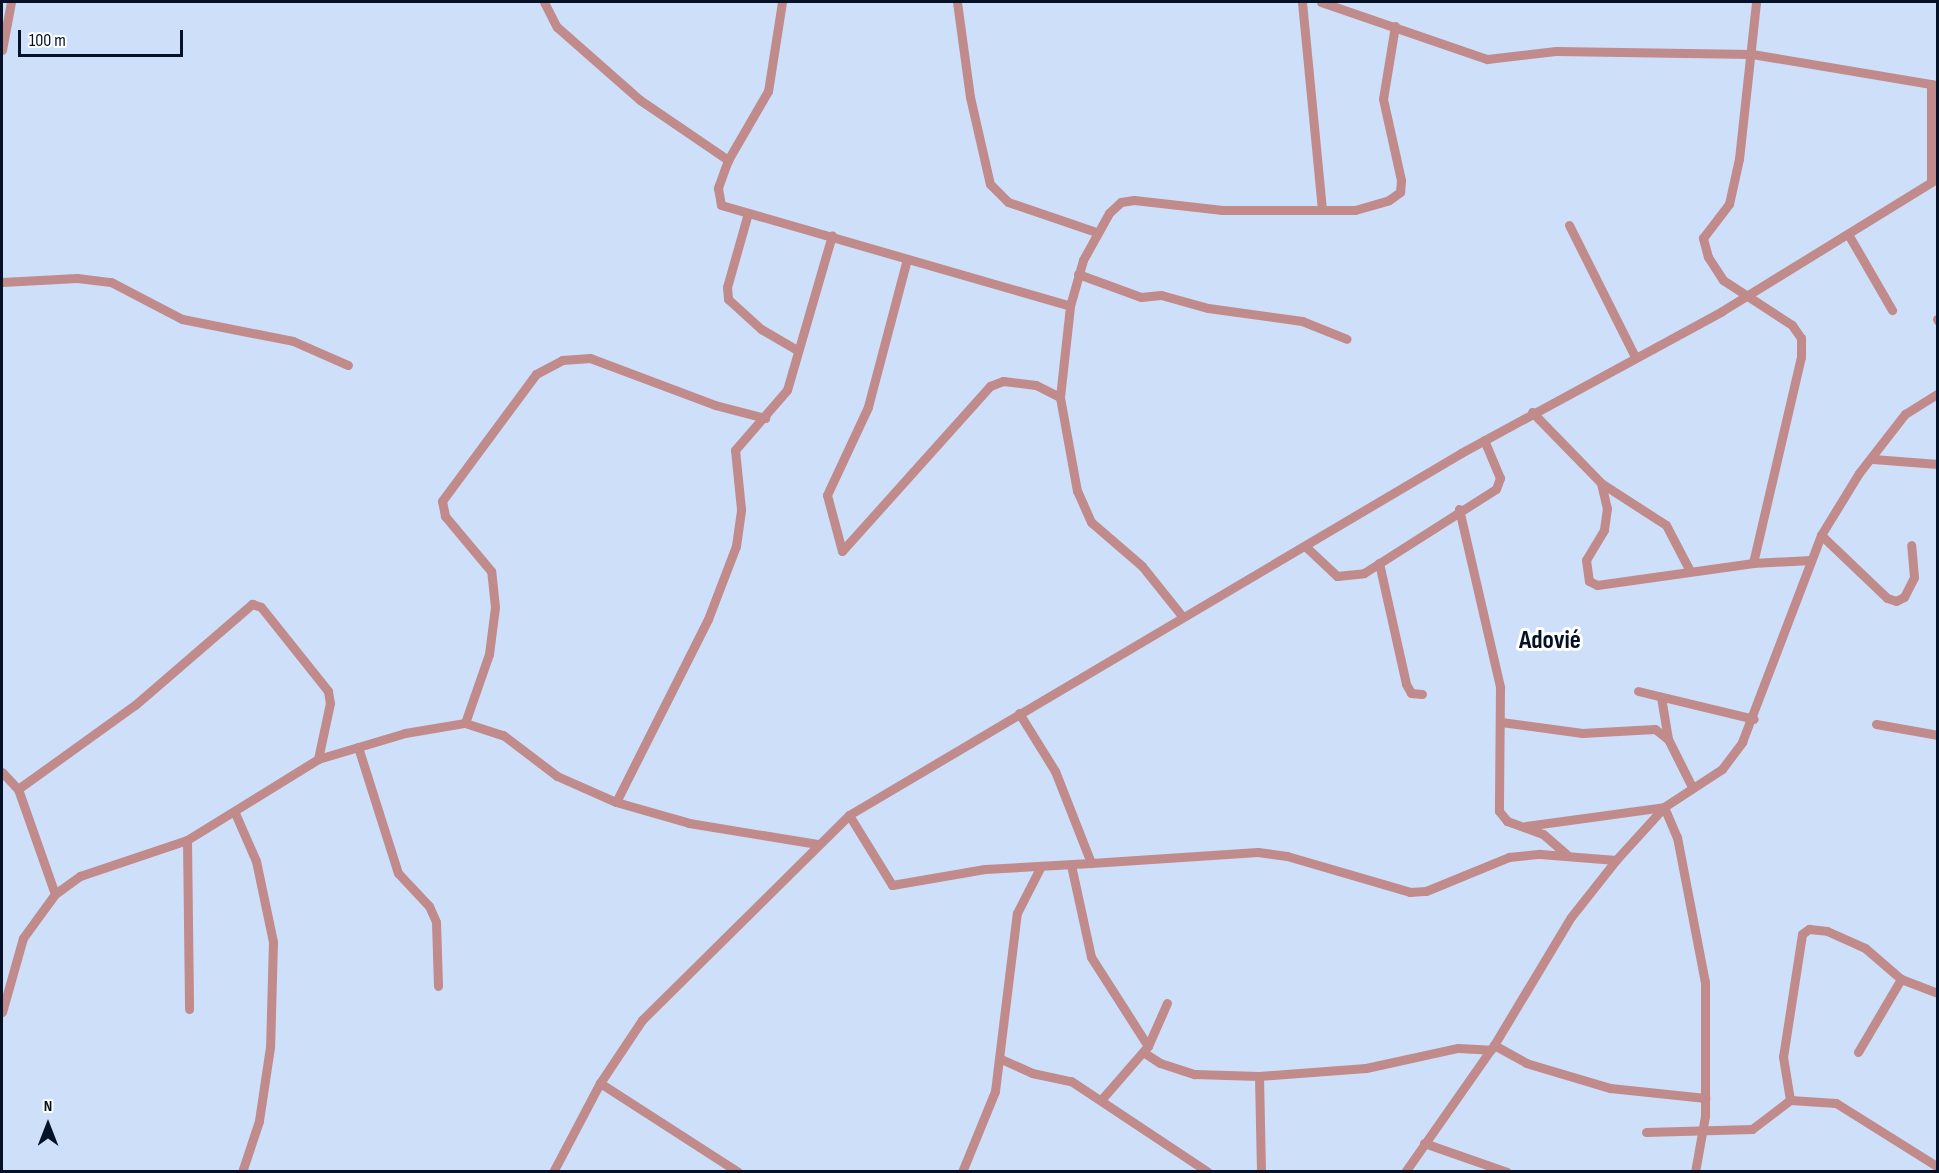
<!DOCTYPE html>
<meta charset="utf-8">
<style>
body{margin:0}
#map{position:relative;width:1939px;height:1173px;overflow:hidden;background:#cedff9;font-family:"Sofia Sans Condensed",sans-serif}
div>[style]{position:absolute}
.street>*{height:9px;margin:-4.5px;padding:0 4.5px;transform-origin:4.5px;border-radius:4.5px;background:#c18a8b}
span{translate:-50% -50%;white-space:nowrap;text-align:center;line-height:1.15;-webkit-text-stroke:6px #fff;paint-order:stroke}
.quarter-label{font-size:26px;color:#041127;font-weight:700}
.frame{position:absolute;inset:0;border:3px solid #041127;pointer-events:none}
.north{position:absolute;left:18px;top:1095px;width:60px;height:60px;-webkit-text-stroke:4px #fff;paint-order:stroke;rotate:0deg;font-size:16px;font-weight:700;line-height:24px;text-align:center;color:#041127}
.north::after{content:'';display:block;margin:auto;width:21px;height:27px;background:#041127;clip-path:polygon(50% 0,100% 100%,50% 72%,0 100%)}
.scale{position:absolute;left:18px;top:30px;width:165px;height:27px;box-sizing:border-box;border:3px solid #041127;border-top:0;padding-left:8px;font-size:18px;line-height:21px;white-space:nowrap;color:#041127;-webkit-text-stroke:4px #fff;paint-order:stroke}
</style>
<div id="map">
<div class="street">
<div style="left:544px;top:2px;width:28px;rotate:63deg"></div>
<div style="left:557px;top:27px;width:111px;rotate:41.3deg"></div>
<div style="left:640px;top:100px;width:107px;rotate:34.3deg"></div>
<div style="left:782px;top:2px;width:90px;rotate:98.9deg"></div>
<div style="left:768px;top:91px;width:80px;rotate:120.1deg"></div>
<div style="left:728px;top:160px;width:30px;rotate:110deg"></div>
<div style="left:718px;top:188px;width:17px;rotate:80deg"></div>
<div style="left:721px;top:205px;width:363px;rotate:16.1deg"></div>
<div style="left:957px;top:2px;width:96px;rotate:82.2deg"></div>
<div style="left:970px;top:97px;width:89px;rotate:77.1deg"></div>
<div style="left:990px;top:184px;width:25px;rotate:45deg"></div>
<div style="left:1008px;top:202px;width:93px;rotate:18.8deg"></div>
<div style="left:1302px;top:2px;width:209px;rotate:84.5deg"></div>
<div style="left:1321px;top:2px;width:176px;rotate:19deg"></div>
<div style="left:1487px;top:59px;width:69px;rotate:-6.6deg"></div>
<div style="left:1556px;top:51px;width:196px;rotate:0.9deg"></div>
<div style="left:1752px;top:54px;width:189px;rotate:9.5deg"></div>
<div style="left:2px;top:50px;width:49px;rotate:-79.4deg"></div>
<div style="left:1931px;top:181px;width:97px;rotate:-90deg"></div>
<div style="left:748px;top:213px;width:77px;rotate:105.8deg"></div>
<div style="left:727px;top:287px;width:12px;rotate:85deg"></div>
<div style="left:728px;top:299px;width:45px;rotate:42.3deg"></div>
<div style="left:761px;top:329px;width:42px;rotate:30.3deg"></div>
<div style="left:1569px;top:225px;width:148px;rotate:63.4deg"></div>
<div style="left:1848px;top:234px;width:88px;rotate:59.9deg"></div>
<div style="left:907px;top:259px;width:153px;rotate:104.8deg"></div>
<div style="left:868px;top:407px;width:97px;rotate:115deg"></div>
<div style="left:827px;top:495px;width:58px;rotate:75deg"></div>
<div style="left:842px;top:551px;width:222px;rotate:-48.1deg"></div>
<div style="left:990px;top:386px;width:14px;rotate:-21deg"></div>
<div style="left:1003px;top:381px;width:33px;rotate:7deg"></div>
<div style="left:1036px;top:385px;width:27px;rotate:27deg"></div>
<div style="left:1078px;top:274px;width:67px;rotate:20.1deg"></div>
<div style="left:1141px;top:297px;width:20px;rotate:-6deg"></div>
<div style="left:1161px;top:295px;width:49px;rotate:15.5deg"></div>
<div style="left:1208px;top:308px;width:95px;rotate:7.9deg"></div>
<div style="left:1302px;top:321px;width:48px;rotate:21.8deg"></div>
<div style="left:2px;top:282px;width:75px;rotate:-3.1deg"></div>
<div style="left:77px;top:278px;width:34px;rotate:7deg"></div>
<div style="left:111px;top:282px;width:80px;rotate:27.5deg"></div>
<div style="left:182px;top:319px;width:113px;rotate:11.2deg"></div>
<div style="left:293px;top:341px;width:60px;rotate:23.6deg"></div>
<div style="left:1937px;top:319px;width:2px;rotate:63deg"></div>
<div style="left:1532px;top:412px;width:99px;rotate:45.8deg"></div>
<div style="left:1601px;top:483px;width:26px;rotate:77deg"></div>
<div style="left:1607px;top:508px;width:22px;rotate:98deg"></div>
<div style="left:1604px;top:530px;width:35px;rotate:121deg"></div>
<div style="left:1586px;top:560px;width:21px;rotate:82deg"></div>
<div style="left:1589px;top:581px;width:9px;rotate:27deg"></div>
<div style="left:1597px;top:585px;width:158px;rotate:-8deg"></div>
<div style="left:1753px;top:563px;width:58px;rotate:-3deg"></div>
<div style="left:1873px;top:459px;width:65px;rotate:4.4deg"></div>
<div style="left:1601px;top:483px;width:77px;rotate:32.9deg"></div>
<div style="left:1666px;top:525px;width:52px;rotate:62.4deg"></div>
<div style="left:1459px;top:509px;width:183px;rotate:77deg"></div>
<div style="left:1500px;top:687px;width:124px;rotate:90.5deg"></div>
<div style="left:1499px;top:811px;width:13px;rotate:51deg"></div>
<div style="left:1507px;top:821px;width:38px;rotate:20deg"></div>
<div style="left:1543px;top:834px;width:32px;rotate:41deg"></div>
<div style="left:1821px;top:535px;width:91px;rotate:43.7deg"></div>
<div style="left:1887px;top:598px;width:9px;rotate:18deg"></div>
<div style="left:1896px;top:601px;width:9px;rotate:-27deg"></div>
<div style="left:1904px;top:597px;width:22px;rotate:-63deg"></div>
<div style="left:1914px;top:577px;width:32px;rotate:-95deg"></div>
<div style="left:1305px;top:546px;width:44px;rotate:43.2deg"></div>
<div style="left:1337px;top:576px;width:27px;rotate:-6deg"></div>
<div style="left:1364px;top:573px;width:156px;rotate:-32.5deg"></div>
<div style="left:1496px;top:489px;width:12px;rotate:-70deg"></div>
<div style="left:1500px;top:478px;width:41px;rotate:-112.8deg"></div>
<div style="left:1379px;top:563px;width:124px;rotate:77.4deg"></div>
<div style="left:1406px;top:684px;width:10px;rotate:61deg"></div>
<div style="left:1411px;top:693px;width:11px;rotate:5deg"></div>
<div style="left:1753px;top:563px;width:212px;rotate:-76.9deg"></div>
<div style="left:1801px;top:357px;width:19px;rotate:-90deg"></div>
<div style="left:1801px;top:338px;width:16px;rotate:-125deg"></div>
<div style="left:1792px;top:325px;width:82px;rotate:-146.9deg"></div>
<div style="left:1723px;top:280px;width:27px;rotate:-123deg"></div>
<div style="left:1708px;top:257px;width:20px;rotate:-105deg"></div>
<div style="left:1703px;top:238px;width:43px;rotate:-52.6deg"></div>
<div style="left:1729px;top:204px;width:46px;rotate:-77.5deg"></div>
<div style="left:1739px;top:159px;width:158px;rotate:-83.8deg"></div>
<div style="left:1182px;top:616px;width:64px;rotate:-128.7deg"></div>
<div style="left:1142px;top:566px;width:67px;rotate:-139.2deg"></div>
<div style="left:1091px;top:522px;width:34px;rotate:-114deg"></div>
<div style="left:1077px;top:491px;width:96px;rotate:-100.3deg"></div>
<div style="left:1060px;top:397px;width:92px;rotate:-83.7deg"></div>
<div style="left:1070px;top:306px;width:48px;rotate:-74.2deg"></div>
<div style="left:1083px;top:260px;width:54px;rotate:-61deg"></div>
<div style="left:1109px;top:213px;width:16px;rotate:-43deg"></div>
<div style="left:1121px;top:202px;width:13px;rotate:-9deg"></div>
<div style="left:1134px;top:200px;width:89px;rotate:6.5deg"></div>
<div style="left:1222px;top:210px;width:133px"></div>
<div style="left:1355px;top:210px;width:35px;rotate:-16deg"></div>
<div style="left:1389px;top:200px;width:14px;rotate:-36deg"></div>
<div style="left:1400px;top:192px;width:12px;rotate:-85deg"></div>
<div style="left:1401px;top:180px;width:83px;rotate:-102.5deg"></div>
<div style="left:1383px;top:99px;width:74px;rotate:-80.7deg"></div>
<div style="left:1638px;top:691px;width:119px;rotate:13.6deg"></div>
<div style="left:1661px;top:697px;width:43px;rotate:80.5deg"></div>
<div style="left:1019px;top:713px;width:68px;rotate:58.2deg"></div>
<div style="left:1055px;top:771px;width:99px;rotate:68.6deg"></div>
<div style="left:1091px;top:863px;width:167px;rotate:-3.8deg"></div>
<div style="left:1258px;top:852px;width:29px;rotate:8deg"></div>
<div style="left:1287px;top:856px;width:128px;rotate:16.3deg"></div>
<div style="left:1410px;top:892px;width:16px;rotate:-4deg"></div>
<div style="left:1426px;top:891px;width:90px;rotate:-22.3deg"></div>
<div style="left:1509px;top:857px;width:31px;rotate:-6deg"></div>
<div style="left:1540px;top:854px;width:76px;rotate:4.5deg"></div>
<div style="left:1501px;top:722px;width:82px;rotate:7.7deg"></div>
<div style="left:1582px;top:733px;width:73px;rotate:-3.1deg"></div>
<div style="left:1655px;top:729px;width:16px;rotate:38deg"></div>
<div style="left:1668px;top:739px;width:54px;rotate:63.4deg"></div>
<div style="left:465px;top:723px;width:73px;rotate:-70.8deg"></div>
<div style="left:489px;top:654px;width:47px;rotate:-82.7deg"></div>
<div style="left:495px;top:607px;width:36px;rotate:-96deg"></div>
<div style="left:491px;top:571px;width:72px;rotate:-129.9deg"></div>
<div style="left:445px;top:516px;width:15px;rotate:-101deg"></div>
<div style="left:442px;top:501px;width:158px;rotate:-53.5deg"></div>
<div style="left:536px;top:374px;width:30px;rotate:-28deg"></div>
<div style="left:562px;top:360px;width:28px;rotate:-4deg"></div>
<div style="left:590px;top:358px;width:134px;rotate:20.6deg"></div>
<div style="left:715px;top:405px;width:52px;rotate:14.6deg"></div>
<div style="left:1876px;top:724px;width:63px;rotate:10.1deg"></div>
<div style="left:358px;top:747px;width:132px;rotate:72.4deg"></div>
<div style="left:398px;top:873px;width:45px;rotate:46.8deg"></div>
<div style="left:429px;top:906px;width:17px;rotate:66deg"></div>
<div style="left:436px;top:922px;width:64px;rotate:88.2deg"></div>
<div style="left:2px;top:772px;width:23px;rotate:47deg"></div>
<div style="left:18px;top:789px;width:111px;rotate:70.6deg"></div>
<div style="left:55px;top:894px;width:54px;rotate:126deg"></div>
<div style="left:23px;top:938px;width:77px;rotate:105.8deg"></div>
<div style="left:18px;top:789px;width:144px;rotate:-35.7deg"></div>
<div style="left:135px;top:705px;width:155px;rotate:-40.8deg"></div>
<div style="left:252px;top:604px;width:9px;rotate:18deg"></div>
<div style="left:261px;top:607px;width:107px;rotate:51.4deg"></div>
<div style="left:328px;top:691px;width:12px;rotate:81deg"></div>
<div style="left:330px;top:703px;width:57px;rotate:102.1deg"></div>
<div style="left:616px;top:802px;width:205px;rotate:-63.3deg"></div>
<div style="left:708px;top:619px;width:78px;rotate:-69deg"></div>
<div style="left:736px;top:546px;width:37px;rotate:-82deg"></div>
<div style="left:741px;top:509px;width:59px;rotate:-95.8deg"></div>
<div style="left:735px;top:450px;width:79px;rotate:-49.1deg"></div>
<div style="left:787px;top:390px;width:161px;rotate:-73.8deg"></div>
<div style="left:235px;top:813px;width:52px;rotate:66.4deg"></div>
<div style="left:256px;top:861px;width:83px;rotate:78.1deg"></div>
<div style="left:273px;top:942px;width:105px;rotate:91.6deg"></div>
<div style="left:270px;top:1047px;width:75px;rotate:98.5deg"></div>
<div style="left:259px;top:1121px;width:54px;rotate:108.4deg"></div>
<div style="left:849px;top:815px;width:82px;rotate:58.4deg"></div>
<div style="left:892px;top:885px;width:94px;rotate:-9.8deg"></div>
<div style="left:985px;top:869px;width:106px;rotate:-3.2deg"></div>
<div style="left:1526px;top:826px;width:139px;rotate:-7.8deg"></div>
<div style="left:1664px;top:807px;width:33px;rotate:67deg"></div>
<div style="left:1677px;top:837px;width:148px;rotate:79.1deg"></div>
<div style="left:1705px;top:982px;width:134px;rotate:90deg"></div>
<div style="left:1705px;top:1116px;width:57px;rotate:100.1deg"></div>
<div style="left:187px;top:840px;width:169px;rotate:89.3deg"></div>
<div style="left:1071px;top:865px;width:94px;rotate:77.7deg"></div>
<div style="left:1091px;top:957px;width:106px;rotate:57.4deg"></div>
<div style="left:55px;top:894px;width:31px;rotate:-36deg"></div>
<div style="left:80px;top:876px;width:113px;rotate:-18.6deg"></div>
<div style="left:187px;top:840px;width:154px;rotate:-31.7deg"></div>
<div style="left:318px;top:759px;width:91px;rotate:-16.6deg"></div>
<div style="left:405px;top:733px;width:61px;rotate:-9.5deg"></div>
<div style="left:465px;top:723px;width:40px;rotate:18deg"></div>
<div style="left:503px;top:735px;width:68px;rotate:37.2deg"></div>
<div style="left:557px;top:776px;width:64px;rotate:23.8deg"></div>
<div style="left:616px;top:802px;width:76px;rotate:16deg"></div>
<div style="left:689px;top:823px;width:130px;rotate:9.3deg"></div>
<div style="left:1494px;top:1045px;width:37px;rotate:29deg"></div>
<div style="left:1526px;top:1063px;width:88px;rotate:16.6deg"></div>
<div style="left:1610px;top:1088px;width:96px;rotate:6deg"></div>
<div style="left:1143px;top:1052px;width:20px;rotate:33deg"></div>
<div style="left:1160px;top:1063px;width:36px;rotate:18deg"></div>
<div style="left:1194px;top:1074px;width:65px;rotate:1.8deg"></div>
<div style="left:1259px;top:1076px;width:107px;rotate:-4.3deg"></div>
<div style="left:1366px;top:1068px;width:94px;rotate:-12.3deg"></div>
<div style="left:1458px;top:1048px;width:33px;rotate:3deg"></div>
<div style="left:1858px;top:1052px;width:85px;rotate:-59.5deg"></div>
<div style="left:1001px;top:1059px;width:34px;rotate:24deg"></div>
<div style="left:1032px;top:1073px;width:40px;rotate:12deg"></div>
<div style="left:1071px;top:1081px;width:164px;rotate:33.6deg"></div>
<div style="left:1259px;top:1076px;width:96px;rotate:88.8deg"></div>
<div style="left:600px;top:1083px;width:164px;rotate:32.8deg"></div>
<div style="left:1101px;top:1100px;width:72px;rotate:-49deg"></div>
<div style="left:1148px;top:1046px;width:47px;rotate:-66.2deg"></div>
<div style="left:1790px;top:1100px;width:44px;rotate:-99.2deg"></div>
<div style="left:1783px;top:1057px;width:124px;rotate:-81.2deg"></div>
<div style="left:1802px;top:934px;width:9px;rotate:-36deg"></div>
<div style="left:1809px;top:929px;width:18px;rotate:6deg"></div>
<div style="left:1827px;top:931px;width:42px;rotate:24.1deg"></div>
<div style="left:1865px;top:948px;width:48px;rotate:40.7deg"></div>
<div style="left:1901px;top:979px;width:40px;rotate:21deg"></div>
<div style="left:1646px;top:1132px;width:106px;rotate:-1.6deg"></div>
<div style="left:1752px;top:1129px;width:48px;rotate:-37.3deg"></div>
<div style="left:1790px;top:1100px;width:46px;rotate:3.7deg"></div>
<div style="left:1836px;top:1103px;width:120px;rotate:32.1deg"></div>
<div style="left:1424px;top:1143px;width:88px;rotate:19.3deg"></div>
<div style="left:553px;top:1172px;width:101px;rotate:-62.2deg"></div>
<div style="left:600px;top:1083px;width:76px;rotate:-56.3deg"></div>
<div style="left:642px;top:1020px;width:291px;rotate:-44.7deg"></div>
<div style="left:849px;top:815px;width:711px;rotate:-30.6deg"></div>
<div style="left:1461px;top:453px;width:297px;rotate:-28.5deg"></div>
<div style="left:1722px;top:311px;width:254px;rotate:-31.6deg"></div>
<div style="left:962px;top:1172px;width:87px;rotate:-67.8deg"></div>
<div style="left:995px;top:1091px;width:179px;rotate:-83deg"></div>
<div style="left:1017px;top:913px;width:53px;rotate:-62.9deg"></div>
<div style="left:1405px;top:1172px;width:155px;rotate:-55deg"></div>
<div style="left:1494px;top:1045px;width:149px;rotate:-59deg"></div>
<div style="left:1571px;top:917px;width:73px;rotate:-51.7deg"></div>
<div style="left:1616px;top:860px;width:72px;rotate:-47.8deg"></div>
<div style="left:1664px;top:807px;width:69px;rotate:-33.2deg"></div>
<div style="left:1722px;top:769px;width:34px;rotate:-53deg"></div>
<div style="left:1742px;top:742px;width:222px;rotate:-69.1deg"></div>
<div style="left:1821px;top:535px;width:73px;rotate:-58.5deg"></div>
<div style="left:1859px;top:473px;width:75px;rotate:-52.1deg"></div>
<div style="left:1905px;top:414px;width:39px;rotate:-32deg"></div>
</div>
<div class="quarter-label">
<span style="left:1550px;top:641px">Adovié</span>
</div>
<div class="frame"></div>
<div class="north">N</div>
<div class="scale">100 m</div>
</div>
